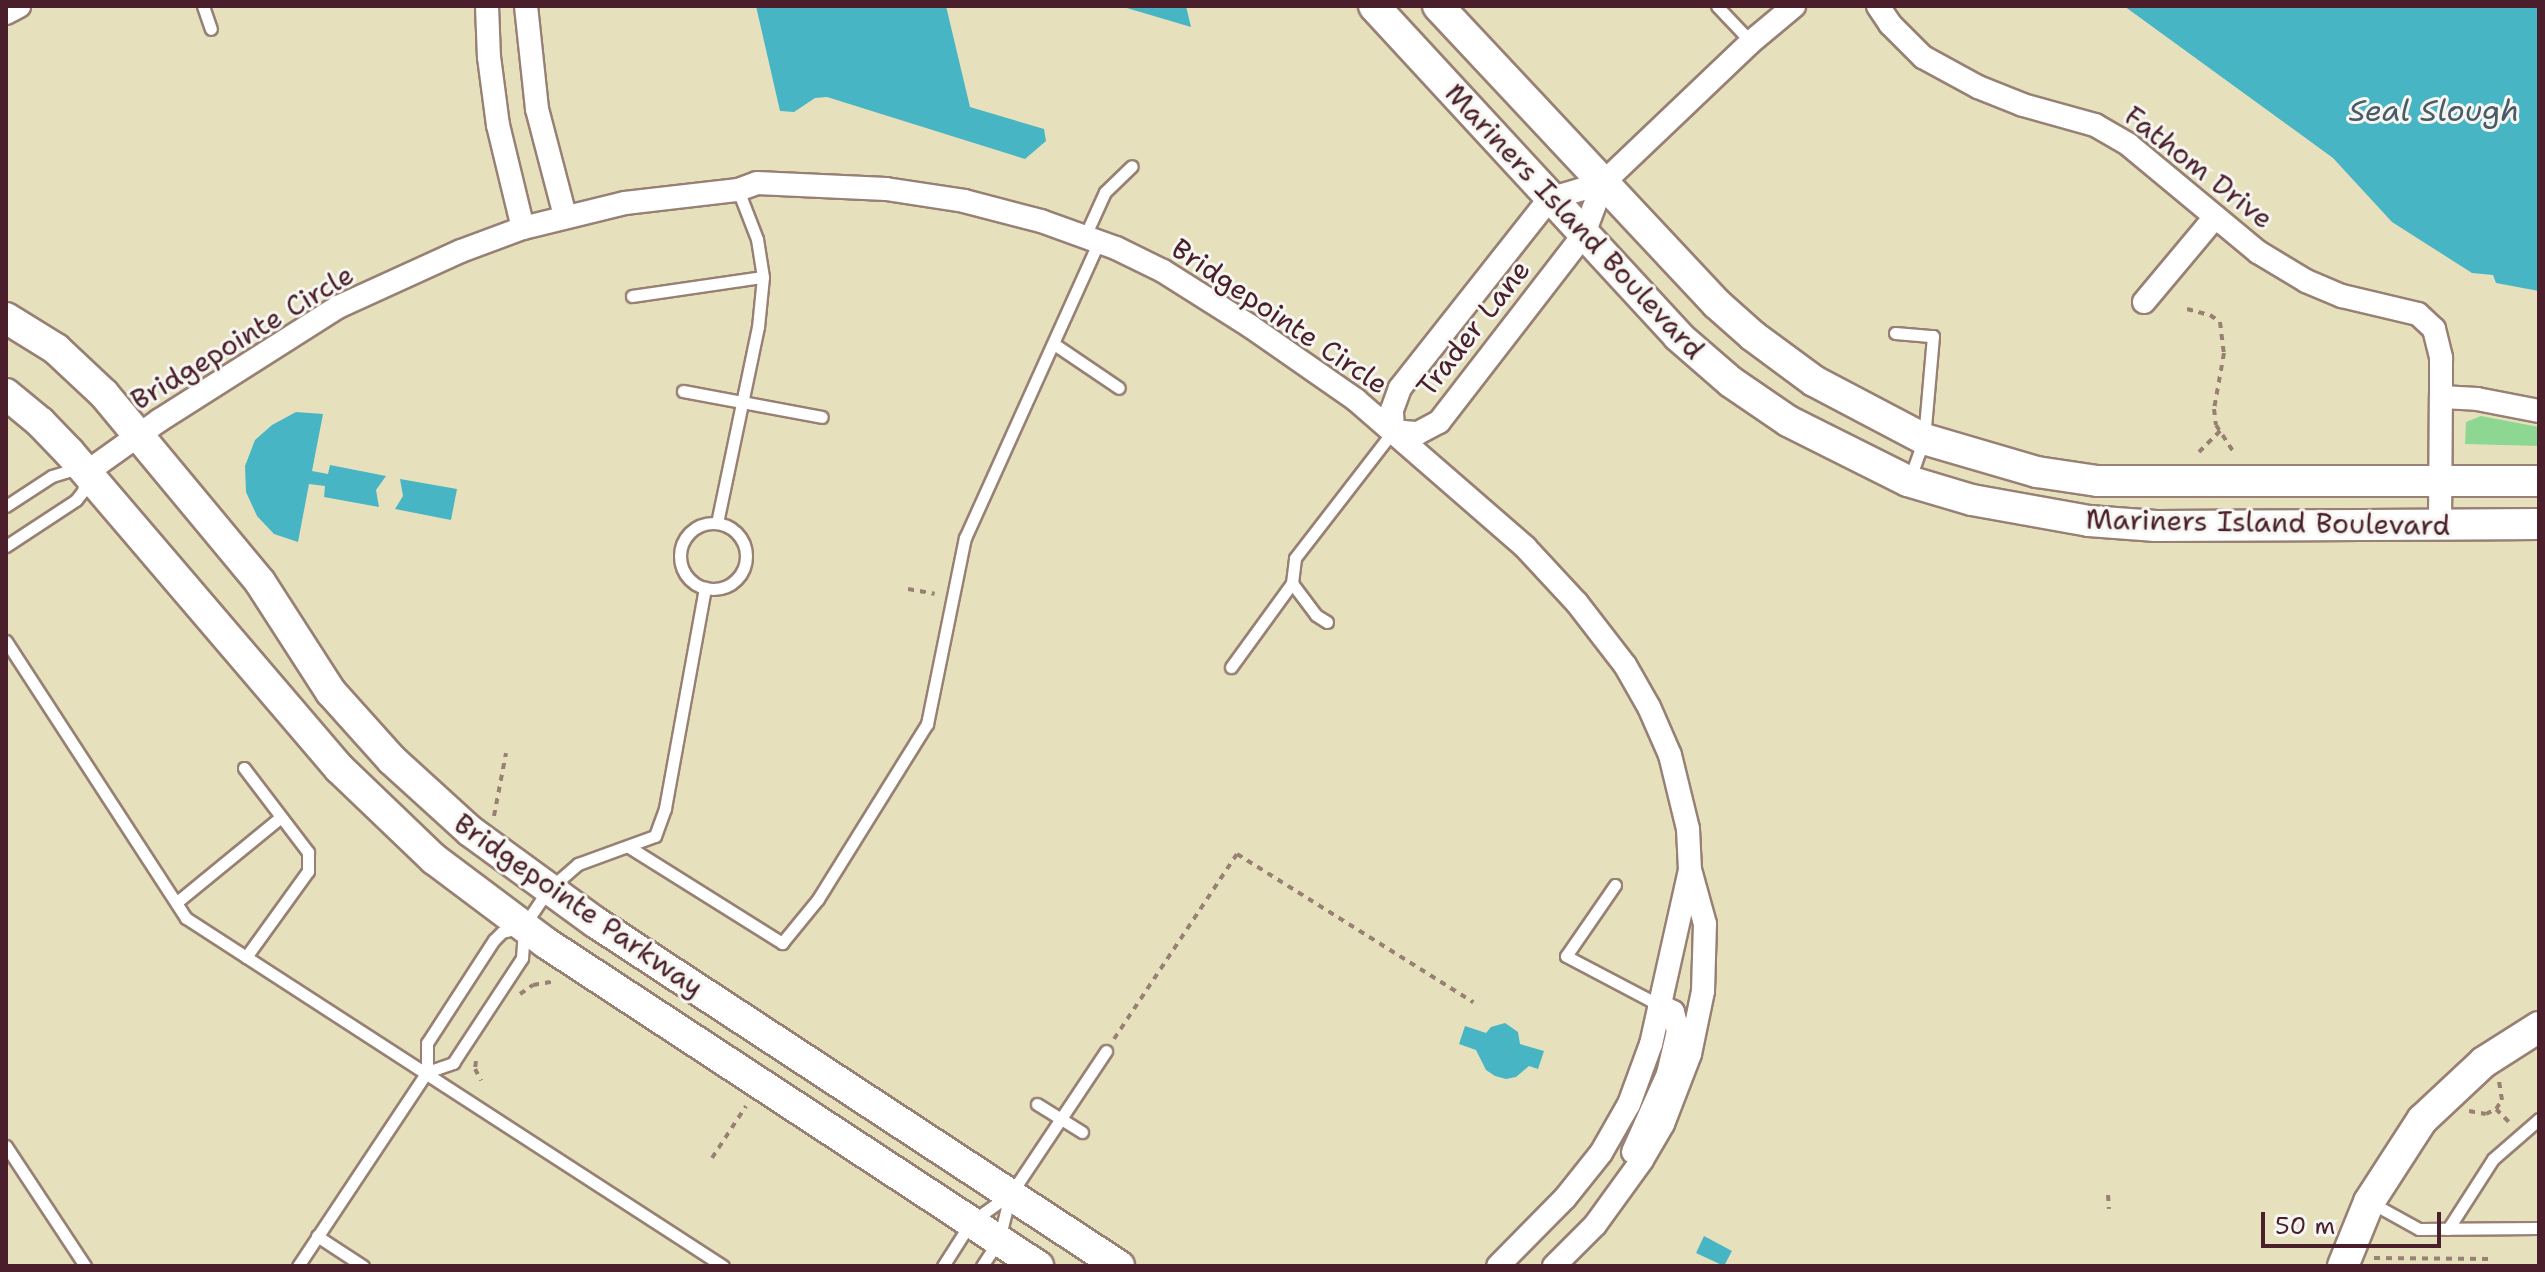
<!DOCTYPE html>
<style>
body{margin:0}
#map{position:relative;width:2545px;height:1272px;overflow:hidden;background:#e7e0bd;font-family:"Shantell Sans",sans-serif}
div>[style]{position:absolute}
.green>*{inset:0;background:#8ed793}
.water>*{inset:0;background:#47b5c3}
.path>*{height:4px;margin-top:-2px;transform-origin:0;background:repeating-linear-gradient(90deg,#988074 0 6px,transparent 0 12px)}
.roads{filter:drop-shadow(2px 0 #988074) drop-shadow(-2px 0 #988074) drop-shadow(0 2px #988074) drop-shadow(0 -2px #988074)}
.lane>*{height:11px;margin:-5.5px;padding:0 5.5px;transform-origin:5.5px;border-radius:5.5px;background:#fff}
.lane>.ring{margin:-5.5px;padding:0;box-sizing:content-box;background:none;border:11px solid #fff;border-radius:50%}
.street>*{height:22px;margin:-11px;padding:0 11px;transform-origin:11px;border-radius:11px;background:#fff}
.secondary>*{height:30px;margin:-15px;padding:0 15px;transform-origin:15px;border-radius:15px;background:#fff}
span{translate:-50% -50%;white-space:nowrap;text-align:center;line-height:1.15;-webkit-text-stroke:6px #f6f6f2;paint-order:stroke}
.street-label{font-size:28px;color:#4a1f2b}
.water-label{font-size:30px;color:#495b68;font-style:italic}
.frame{position:absolute;inset:0;border:8px solid #4a1f2b;pointer-events:none}
.scale{position:absolute;left:2261px;top:1212px;width:180px;height:36px;box-sizing:border-box;border:4px solid #4a1f2b;border-top:0;padding-left:10px;font-size:24px;line-height:28px;white-space:nowrap;color:#4a1f2b;-webkit-text-stroke:6px #f6f6f2;paint-order:stroke}
</style>
<div id="map">
<div class="green">
<div style="clip-path:polygon(2481px 416px,2539px 427px,2539px 446px,2465px 444px,2466px 422px)"></div>
</div>
<div class="water">
<div style="clip-path:polygon(756px 6px,946px 6px,970px 107px,1044px 129px,1046px 141px,1025px 159px,827px 97px,815px 98px,794px 112px,780px 111px)"></div>
<div style="clip-path:polygon(1120px 6px,1186px 6px,1191px 27px)"></div>
<div style="clip-path:polygon(2124px 6px,2539px 6px,2539px 291px,2496px 283px,2493px 275px,2472px 273px,2392px 222px,2333px 158px)"></div>
<div style="clip-path:polygon(296px 412px,323px 414px,312px 471px,328px 474px,330px 465px,386px 476px,376px 490px,379px 507px,324px 497px,325px 486px,309px 484px,298px 542px,274px 534px,257px 516px,246px 492px,245px 466px,255px 440px,272px 425px)"></div>
<div style="clip-path:polygon(400px 479px,457px 489px,451px 520px,395px 509px,403px 496px)"></div>
<div style="clip-path:polygon(1505px 1023px,1518px 1032px,1520px 1044px,1544px 1051px,1538px 1069px,1529px 1066px,1516px 1077px,1506px 1079px,1495px 1076px,1486px 1070px,1476px 1050px,1459px 1044px,1465px 1026px,1486px 1033px,1491px 1027px)"></div>
<div style="clip-path:polygon(1704px 1236px,1732px 1251px,1724px 1266px,1696px 1253px)"></div>
</div>
<div class="path">
<div style="left:2187px;top:309px;width:24px;rotate:15deg"></div>
<div style="left:2210px;top:315px;width:12px;rotate:35deg"></div>
<div style="left:2220px;top:322px;width:31px;rotate:83deg"></div>
<div style="left:2224px;top:353px;width:57px;rotate:100.1deg"></div>
<div style="left:2214px;top:409px;width:16px;rotate:83deg"></div>
<div style="left:2216px;top:425px;width:33px;rotate:57deg"></div>
<div style="left:2199px;top:452px;width:30px;rotate:-45deg"></div>
<div style="left:908px;top:589px;width:27px;rotate:10deg"></div>
<div style="left:494px;top:816px;width:64px;rotate:-79.2deg"></div>
<div style="left:520px;top:994px;width:16px;rotate:-35deg"></div>
<div style="left:533px;top:985px;width:22px;rotate:-10deg"></div>
<div style="left:1114px;top:1039px;width:222px;rotate:-56.4deg"></div>
<div style="left:1237px;top:854px;width:279px;rotate:32.1deg"></div>
<div style="left:476px;top:1061px;width:8px;rotate:97deg"></div>
<div style="left:475px;top:1069px;width:13px;rotate:61deg"></div>
<div style="left:2496px;top:1109px;width:18px;rotate:45deg"></div>
<div style="left:2469px;top:1111px;width:17px;rotate:10deg"></div>
<div style="left:2486px;top:1114px;width:11px;rotate:-27deg"></div>
<div style="left:2496px;top:1109px;width:11px;rotate:-56deg"></div>
<div style="left:2502px;top:1100px;width:19px;rotate:-99deg"></div>
<div style="left:712px;top:1158px;width:62px;rotate:-56.8deg"></div>
<div style="left:2108px;top:1195px;width:14px;rotate:86deg"></div>
<div style="left:2374px;top:1258px;width:118px;rotate:0.5deg"></div>
</div>
<div class="roads">
<div class="lane">
<div style="left:203px;top:6px;width:24px;rotate:71deg"></div>
<div style="left:1717px;top:6px;width:50px;rotate:46.6deg"></div>
<div style="left:1085px;top:236px;width:48px;rotate:-65.6deg"></div>
<div style="left:1105px;top:192px;width:37px;rotate:-44deg"></div>
<div style="left:632px;top:296px;width:132px;rotate:-8.3deg"></div>
<div style="left:1895px;top:333px;width:38px;rotate:5deg"></div>
<div style="left:1933px;top:336px;width:103px;rotate:95deg"></div>
<div style="left:1924px;top:439px;width:45px;rotate:109.7deg"></div>
<div style="left:1054px;top:344px;width:78px;rotate:34.1deg"></div>
<div style="left:683px;top:391px;width:141px;rotate:10.6deg"></div>
<div style="left:6px;top:506px;width:55px;rotate:-33.1deg"></div>
<div style="left:52px;top:476px;width:24px;rotate:-17deg"></div>
<div style="left:75px;top:469px;width:12px;rotate:14deg"></div>
<div style="left:87px;top:472px;width:19px;rotate:102deg"></div>
<div style="left:83px;top:491px;width:11px;rotate:128deg"></div>
<div style="left:76px;top:500px;width:84px;rotate:146.7deg"></div>
<div class="ring" style="left:680px;top:523px;width:55px;height:55px"></div>
<div style="left:717px;top:523px;width:200px;rotate:-78.2deg"></div>
<div style="left:758px;top:327px;width:50px;rotate:-84.3deg"></div>
<div style="left:763px;top:277px;width:38px;rotate:-99deg"></div>
<div style="left:757px;top:239px;width:53px;rotate:-111.2deg"></div>
<div style="left:1327px;top:622px;width:13px;rotate:-148deg"></div>
<div style="left:1316px;top:615px;width:40px;rotate:-127deg"></div>
<div style="left:1292px;top:583px;width:25px;rotate:-83deg"></div>
<div style="left:1295px;top:558px;width:160px;rotate:-52.3deg"></div>
<div style="left:6px;top:641px;width:330px;rotate:57deg"></div>
<div style="left:186px;top:918px;width:640px;rotate:32.95deg"></div>
<div style="left:1231px;top:667px;width:104px;rotate:-54deg"></div>
<div style="left:244px;top:768px;width:106px;rotate:52.7deg"></div>
<div style="left:308px;top:852px;width:19px;rotate:90deg"></div>
<div style="left:308px;top:871px;width:106px;rotate:125.8deg"></div>
<div style="left:629px;top:847px;width:181px;rotate:32.1deg"></div>
<div style="left:782px;top:943px;width:57px;rotate:-50.7deg"></div>
<div style="left:818px;top:899px;width:206px;rotate:-58.1deg"></div>
<div style="left:927px;top:724px;width:190px;rotate:-78.5deg"></div>
<div style="left:965px;top:538px;width:326px;rotate:-65.7deg"></div>
<div style="left:1615px;top:885px;width:86px;rotate:124.6deg"></div>
<div style="left:1566px;top:956px;width:105px;rotate:27.8deg"></div>
<div style="left:177px;top:902px;width:134px;rotate:-39.3deg"></div>
<div style="left:427px;top:1072px;width:28px;rotate:-19deg"></div>
<div style="left:453px;top:1063px;width:126px;rotate:-56.7deg"></div>
<div style="left:522px;top:958px;width:26px;rotate:-86deg"></div>
<div style="left:1037px;top:1104px;width:53px;rotate:31.9deg"></div>
<div style="left:6px;top:1146px;width:144px;rotate:56.6deg"></div>
<div style="left:2370px;top:1202px;width:56px;rotate:28.9deg"></div>
<div style="left:2419px;top:1229px;width:120px;rotate:-0.5deg"></div>
<div style="left:2448px;top:1229px;width:83px;rotate:-57.3deg"></div>
<div style="left:2493px;top:1159px;width:61px;rotate:-41deg"></div>
<div style="left:317px;top:1236px;width:55px;rotate:33.1deg"></div>
<div style="left:298px;top:1266px;width:233px;rotate:-56.4deg"></div>
<div style="left:427px;top:1072px;width:29px;rotate:-90deg"></div>
<div style="left:427px;top:1043px;width:123px;rotate:-57deg"></div>
<div style="left:494px;top:940px;width:11px;rotate:-45deg"></div>
<div style="left:502px;top:932px;width:22px;rotate:-13deg"></div>
<div style="left:523px;top:927px;width:45px;rotate:-56deg"></div>
<div style="left:548px;top:890px;width:40px;rotate:-41deg"></div>
<div style="left:578px;top:864px;width:82px;rotate:-20deg"></div>
<div style="left:655px;top:836px;width:30px;rotate:-70deg"></div>
<div style="left:665px;top:808px;width:224px;rotate:-79.7deg"></div>
<div style="left:943px;top:1266px;width:52px;rotate:-57.5deg"></div>
<div style="left:971px;top:1222px;width:47px;rotate:-35.4deg"></div>
<div style="left:982px;top:1266px;width:31px;rotate:-57deg"></div>
<div style="left:999px;top:1240px;width:46px;rotate:-76.3deg"></div>
<div style="left:1010px;top:1195px;width:173px;rotate:-56.3deg"></div>
</div>
<div class="street">
<div style="left:487px;top:6px;width:51px;rotate:87.8deg"></div>
<div style="left:489px;top:57px;width:69px;rotate:82.5deg"></div>
<div style="left:498px;top:125px;width:106px;rotate:76.4deg"></div>
<div style="left:526px;top:6px;width:104px;rotate:83.9deg"></div>
<div style="left:537px;top:109px;width:111px;rotate:75.3deg"></div>
<div style="left:1878px;top:6px;width:22px;rotate:56deg"></div>
<div style="left:1890px;top:24px;width:47px;rotate:45deg"></div>
<div style="left:1923px;top:57px;width:63px;rotate:28.6deg"></div>
<div style="left:1978px;top:87px;width:48px;rotate:21.8deg"></div>
<div style="left:2023px;top:105px;width:75px;rotate:15.5deg"></div>
<div style="left:2095px;top:125px;width:39px;rotate:30deg"></div>
<div style="left:2129px;top:145px;width:168px;rotate:39.7deg"></div>
<div style="left:2258px;top:252px;width:56px;rotate:31.1deg"></div>
<div style="left:2306px;top:281px;width:39px;rotate:23deg"></div>
<div style="left:2342px;top:296px;width:78px;rotate:13.3deg"></div>
<div style="left:2418px;top:314px;width:22px;rotate:43deg"></div>
<div style="left:2434px;top:329px;width:30px;rotate:76deg"></div>
<div style="left:2441px;top:358px;width:39px;rotate:90deg"></div>
<div style="left:2441px;top:397px;width:36px;rotate:3deg"></div>
<div style="left:2477px;top:399px;width:63px;rotate:11deg"></div>
<div style="left:6px;top:13px;width:15px;rotate:-28deg"></div>
<div style="left:2144px;top:302px;width:111px;rotate:-50.1deg"></div>
<div style="left:1393px;top:431px;width:21px;rotate:-93deg"></div>
<div style="left:1392px;top:410px;width:23px;rotate:-70deg"></div>
<div style="left:1400px;top:388px;width:241px;rotate:-51.7deg"></div>
<div style="left:1549px;top:199px;width:56px;rotate:-16.5deg"></div>
<div style="left:1603px;top:183px;width:204px;rotate:-43.6deg"></div>
<div style="left:1751px;top:42px;width:56px;rotate:-39.9deg"></div>
<div style="left:1393px;top:431px;width:25px;rotate:5deg"></div>
<div style="left:1418px;top:433px;width:24px;rotate:-28deg"></div>
<div style="left:1439px;top:422px;width:235px;rotate:-52.3deg"></div>
<div style="left:1583px;top:236px;width:57px;rotate:-69.3deg"></div>
<div style="left:87px;top:472px;width:90px;rotate:-35.5deg"></div>
<div style="left:160px;top:420px;width:211px;rotate:-32.4deg"></div>
<div style="left:338px;top:307px;width:135px;rotate:-24.5deg"></div>
<div style="left:461px;top:251px;width:66px;rotate:-20.4deg"></div>
<div style="left:523px;top:228px;width:105px;rotate:-13.8deg"></div>
<div style="left:625px;top:203px;width:114px;rotate:-6.6deg"></div>
<div style="left:738px;top:190px;width:20px;rotate:-20deg"></div>
<div style="left:757px;top:183px;width:129px;rotate:2.7deg"></div>
<div style="left:886px;top:189px;width:79px;rotate:8.7deg"></div>
<div style="left:964px;top:201px;width:80px;rotate:14.6deg"></div>
<div style="left:1041px;top:221px;width:80px;rotate:19.8deg"></div>
<div style="left:1116px;top:248px;width:52px;rotate:26.1deg"></div>
<div style="left:1163px;top:271px;width:103px;rotate:32.3deg"></div>
<div style="left:1250px;top:326px;width:129px;rotate:34.9deg"></div>
<div style="left:1356px;top:400px;width:224px;rotate:41deg"></div>
<div style="left:1525px;top:547px;width:76px;rotate:47.1deg"></div>
<div style="left:1577px;top:603px;width:78px;rotate:52.3deg"></div>
<div style="left:1625px;top:665px;width:48px;rotate:60.3deg"></div>
<div style="left:1649px;top:707px;width:52px;rotate:66.4deg"></div>
<div style="left:1670px;top:755px;width:76px;rotate:76.3deg"></div>
<div style="left:1688px;top:829px;width:41px;rotate:87.2deg"></div>
<div style="left:1690px;top:870px;width:178px;rotate:102.6deg"></div>
<div style="left:1651px;top:1044px;width:64px;rotate:110.1deg"></div>
<div style="left:1629px;top:1104px;width:56px;rotate:119.7deg"></div>
<div style="left:1601px;top:1153px;width:58px;rotate:128.7deg"></div>
<div style="left:1565px;top:1198px;width:95px;rotate:134.6deg"></div>
<div style="left:2440px;top:525px;width:128px;rotate:-89.6deg"></div>
<div style="left:1633px;top:1152px;width:85px;rotate:-65.8deg"></div>
<div style="left:1668px;top:1074px;width:44px;rotate:-76.9deg"></div>
<div style="left:1678px;top:1031px;width:20px;rotate:-105deg"></div>
<div style="left:1673px;top:1012px;width:16px;rotate:-153deg"></div>
<div style="left:1554px;top:1266px;width:58px;rotate:-45deg"></div>
<div style="left:1595px;top:1225px;width:80px;rotate:-54.1deg"></div>
<div style="left:1642px;top:1160px;width:42px;rotate:-59.7deg"></div>
<div style="left:1663px;top:1124px;width:75px;rotate:-68.9deg"></div>
<div style="left:1690px;top:1054px;width:64px;rotate:-78.3deg"></div>
<div style="left:1703px;top:991px;width:67px;rotate:-88.3deg"></div>
<div style="left:1705px;top:924px;width:53px;rotate:-105.4deg"></div>
</div>
<div class="secondary">
<div style="left:1374px;top:6px;width:449px;rotate:47.3deg"></div>
<div style="left:1678px;top:336px;width:70px;rotate:41deg"></div>
<div style="left:1731px;top:382px;width:69px;rotate:34.4deg"></div>
<div style="left:1788px;top:421px;width:134px;rotate:26.6deg"></div>
<div style="left:1908px;top:481px;width:67px;rotate:16.5deg"></div>
<div style="left:1972px;top:500px;width:119px;rotate:10.2deg"></div>
<div style="left:2089px;top:521px;width:67px;rotate:4.3deg"></div>
<div style="left:2156px;top:526px;width:383px;rotate:-0.3deg"></div>
<div style="left:1438px;top:6px;width:408px;rotate:46.9deg"></div>
<div style="left:1717px;top:304px;width:48px;rotate:41.6deg"></div>
<div style="left:1753px;top:336px;width:76px;rotate:36.4deg"></div>
<div style="left:1814px;top:381px;width:124px;rotate:27.8deg"></div>
<div style="left:1924px;top:439px;width:118px;rotate:16.3deg"></div>
<div style="left:2037px;top:472px;width:61px;rotate:8.5deg"></div>
<div style="left:2097px;top:481px;width:442px"></div>
<div style="left:6px;top:318px;width:59px;rotate:31.8deg"></div>
<div style="left:56px;top:349px;width:66px;rotate:43.2deg"></div>
<div style="left:104px;top:394px;width:244px;rotate:50.3deg"></div>
<div style="left:260px;top:582px;width:131px;rotate:57.2deg"></div>
<div style="left:331px;top:692px;width:91px;rotate:48.1deg"></div>
<div style="left:392px;top:760px;width:105px;rotate:42.3deg"></div>
<div style="left:470px;top:831px;width:155px;rotate:36.1deg"></div>
<div style="left:595px;top:922px;width:627px;rotate:33.28deg"></div>
<div style="left:6px;top:394px;width:44px;rotate:39.5deg"></div>
<div style="left:40px;top:422px;width:42px;rotate:46deg"></div>
<div style="left:69px;top:452px;width:416px;rotate:49.5deg"></div>
<div style="left:339px;top:768px;width:132px;rotate:43.8deg"></div>
<div style="left:434px;top:859px;width:140px;rotate:36.9deg"></div>
<div style="left:546px;top:943px;width:589px;rotate:33.29deg"></div>
<div style="left:2343px;top:1266px;width:69px;rotate:-67.9deg"></div>
<div style="left:2369px;top:1202px;width:98px;rotate:-57.1deg"></div>
<div style="left:2422px;top:1120px;width:85px;rotate:-43.1deg"></div>
<div style="left:2484px;top:1062px;width:65px;rotate:-32.5deg"></div>
</div>
</div>
<div class="street-label">
<span style="left:2199px;top:167px;rotate:38deg">Fathom Drive</span>
<span style="left:1575px;top:221px;rotate:47deg">Mariners Island Boulevard</span>
<span style="left:1280px;top:316px;rotate:34deg">Bridgepointe Circle</span>
<span style="left:1473px;top:328px;rotate:-52deg">Trader Lane</span>
<span style="left:242px;top:337px;rotate:-31deg">Bridgepointe Circle</span>
<span style="left:2268px;top:522px;rotate:1deg">Mariners Island Boulevard</span>
<span style="left:579px;top:905px;rotate:35deg">Bridgepointe Parkway</span>
</div>
<div class="water-label">
<span style="left:2434px;top:111px">Seal Slough</span>
</div>
<div class="frame"></div>
<div class="scale">50 m</div>
</div>
